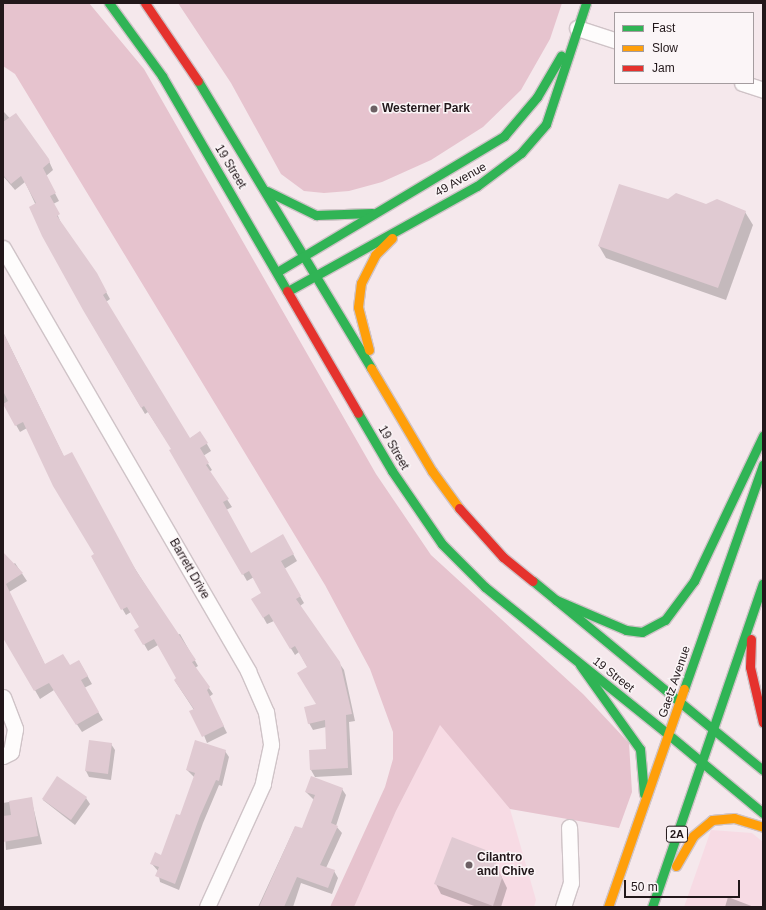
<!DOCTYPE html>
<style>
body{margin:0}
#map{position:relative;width:766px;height:910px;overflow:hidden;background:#f5e8ec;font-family:Helvetica,sans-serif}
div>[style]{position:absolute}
.built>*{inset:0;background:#f7dbe4}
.green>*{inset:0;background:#e6c3ce}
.shadow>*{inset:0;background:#0003}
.building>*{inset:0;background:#e0cad2}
.roads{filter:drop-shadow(1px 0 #cfc3c7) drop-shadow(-1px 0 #cfc3c7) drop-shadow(0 1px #cfc3c7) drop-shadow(0 -1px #cfc3c7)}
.street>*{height:15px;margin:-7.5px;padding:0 7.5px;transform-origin:7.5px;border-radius:7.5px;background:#fefcfc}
.fast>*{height:9px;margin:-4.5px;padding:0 4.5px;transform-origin:4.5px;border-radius:4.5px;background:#30b455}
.slow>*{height:9px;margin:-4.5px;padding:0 4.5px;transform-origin:4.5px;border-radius:4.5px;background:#ff9f0a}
.jam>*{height:9px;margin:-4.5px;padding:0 4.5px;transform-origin:4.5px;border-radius:4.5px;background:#e5322d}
.dots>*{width:11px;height:11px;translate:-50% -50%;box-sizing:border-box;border:2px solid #fbf5f7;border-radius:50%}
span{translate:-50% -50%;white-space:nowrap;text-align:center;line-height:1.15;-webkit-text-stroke:3px #fbf5f7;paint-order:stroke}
.shield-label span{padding:1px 3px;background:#fbf5f7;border:1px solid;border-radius:3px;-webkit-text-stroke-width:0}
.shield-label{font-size:11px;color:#22171a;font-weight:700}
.poi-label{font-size:12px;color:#22171a;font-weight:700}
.left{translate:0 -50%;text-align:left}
.street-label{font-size:12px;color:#22171a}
.frame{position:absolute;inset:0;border:4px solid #22171a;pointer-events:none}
.legend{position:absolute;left:614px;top:12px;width:140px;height:72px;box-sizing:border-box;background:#fbf5f7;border:1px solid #a49c9f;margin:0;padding:5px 7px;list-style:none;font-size:12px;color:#22171a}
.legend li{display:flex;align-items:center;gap:8px;height:20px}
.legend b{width:20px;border:1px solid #a49c9f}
.scale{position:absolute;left:624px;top:880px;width:116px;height:18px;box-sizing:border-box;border:2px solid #22171a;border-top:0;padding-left:5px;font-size:12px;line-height:14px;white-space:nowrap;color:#22171a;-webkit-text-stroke:3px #fbf5f7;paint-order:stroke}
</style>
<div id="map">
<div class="built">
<div style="clip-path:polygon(440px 724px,510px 809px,536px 900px,534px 907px,354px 907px,396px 811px)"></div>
<div style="clip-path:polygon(711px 830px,752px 833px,763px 842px,763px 907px,684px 907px)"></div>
</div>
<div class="green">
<div style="clip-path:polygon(3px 3px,89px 3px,144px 69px,376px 474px,431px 555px,583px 694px,629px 743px,632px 792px,619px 828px,510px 809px,440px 725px,396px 811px,354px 907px,330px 907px,385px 787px,393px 759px,393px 732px,370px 669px,325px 585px,15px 74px,3px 66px)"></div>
<div style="clip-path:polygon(178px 3px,562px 3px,550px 39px,521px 90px,483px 127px,431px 160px,382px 182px,349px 191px,324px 193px,304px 191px,281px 174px,231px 83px)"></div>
</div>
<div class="shadow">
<div style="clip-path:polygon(4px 112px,48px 159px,53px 170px,46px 176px,59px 201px,53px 204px,61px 223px,96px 274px,110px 299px,106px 302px,189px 439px,200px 432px,211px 451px,203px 456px,212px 470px,209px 472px,232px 507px,226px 510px,251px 555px,283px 536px,297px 561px,284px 569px,304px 603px,300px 606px,344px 670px,355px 721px,349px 722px,352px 775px,315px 777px,311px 770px,327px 750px,326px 727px,313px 730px,309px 723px,318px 705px,308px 668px,299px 652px,295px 655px,274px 621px,267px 624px,253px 599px,263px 593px,254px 577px,247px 581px,172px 449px,148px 412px,145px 414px,88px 317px,25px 182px,15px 190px,3px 176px)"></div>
<div style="clip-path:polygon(668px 200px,745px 212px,753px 225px,726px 300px,606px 258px,599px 246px)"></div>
<div style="clip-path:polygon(3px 332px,64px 457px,177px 635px,180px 634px,198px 666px,195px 668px,213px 694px,209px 697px,227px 733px,207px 743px,194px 710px,175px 681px,178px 679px,158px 645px,148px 651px,136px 630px,140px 627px,131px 612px,126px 615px,92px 557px,95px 555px,27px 428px,20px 432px,3px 402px)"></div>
<div style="clip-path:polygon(3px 556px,11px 566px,15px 563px,27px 581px,9px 592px,45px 665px,70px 667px,79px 661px,92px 684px,84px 688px,103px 720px,82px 732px,54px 690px,40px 699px,3px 634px)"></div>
<div style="clip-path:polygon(111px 744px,115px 750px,111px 780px,89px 777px,86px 771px)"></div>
<div style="clip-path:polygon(225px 751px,229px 757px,222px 786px,219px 785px,203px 823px,179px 890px,160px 882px,158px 871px,152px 864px,162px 856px,181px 816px,195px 778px,187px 770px)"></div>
<div style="clip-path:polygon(342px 789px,346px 795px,336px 826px,342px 833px,326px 868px,334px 871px,338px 878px,332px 894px,301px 883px,293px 907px,258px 907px,295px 827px,303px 830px,314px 800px,306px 792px)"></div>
<div style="clip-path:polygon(31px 798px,42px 844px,6px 850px,3px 803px)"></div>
<div style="clip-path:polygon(86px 798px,90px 804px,75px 825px,43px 800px)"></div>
<div style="clip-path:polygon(490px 853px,507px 888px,501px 907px,477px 907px,441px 894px,436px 884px)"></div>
<div style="clip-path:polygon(728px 897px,754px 907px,725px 907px)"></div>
</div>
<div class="building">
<div style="clip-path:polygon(16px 113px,49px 159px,50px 162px,43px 168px,56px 193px,50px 196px,60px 214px,57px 216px,97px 273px,107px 292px,103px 295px,190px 438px,200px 431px,208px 443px,200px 448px,209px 463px,206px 465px,229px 499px,223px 502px,251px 553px,283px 534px,294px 554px,281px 561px,301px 596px,296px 599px,340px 662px,352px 714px,346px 715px,348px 768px,310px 770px,309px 750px,326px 749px,325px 720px,308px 724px,304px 707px,316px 704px,297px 673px,307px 667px,295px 646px,290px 649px,269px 614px,263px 618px,251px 599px,261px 593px,249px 571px,242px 575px,169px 450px,171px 449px,144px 406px,141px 408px,83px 310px,42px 236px,29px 207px,36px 203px,21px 176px,11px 184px,3px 175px,3px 122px)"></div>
<div style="clip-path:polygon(619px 184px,668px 199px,676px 193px,706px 204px,717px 199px,746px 211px,718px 288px,598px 246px)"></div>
<div style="clip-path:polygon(3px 332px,64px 456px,72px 452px,137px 572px,196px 660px,192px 662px,210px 687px,207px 690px,224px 726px,202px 737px,189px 711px,194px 709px,174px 680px,176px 678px,154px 639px,143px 645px,134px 630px,139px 627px,127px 607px,121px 610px,91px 556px,94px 554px,53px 486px,23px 422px,15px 426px,3px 404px,8px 401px,3px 391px)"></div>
<div style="clip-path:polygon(3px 552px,23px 573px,6px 584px,45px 664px,63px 654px,70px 665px,79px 660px,88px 676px,81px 680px,99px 712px,76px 725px,49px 683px,34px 691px,3px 638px)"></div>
<div style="clip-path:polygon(89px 740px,112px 743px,108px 774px,85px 771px)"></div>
<div style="clip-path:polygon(195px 740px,226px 750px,219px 781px,216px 780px,200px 816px,175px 884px,155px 876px,159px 867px,150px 864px,155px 852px,161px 855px,176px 814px,180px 815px,195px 773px,186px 770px)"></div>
<div style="clip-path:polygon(57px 776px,87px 797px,71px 820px,42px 799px)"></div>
<div style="clip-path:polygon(311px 776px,343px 788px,331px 823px,338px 826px,320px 865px,335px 870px,328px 888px,297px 877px,284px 907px,259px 907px,295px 826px,302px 828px,315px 795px,305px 792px)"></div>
<div style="clip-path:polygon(32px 797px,38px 836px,3px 842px,3px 816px,11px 815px,9px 801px)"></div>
<div style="clip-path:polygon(452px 837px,491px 852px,502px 878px,493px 906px,434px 884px)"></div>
</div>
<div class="roads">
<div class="street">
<div style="left:577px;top:28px;width:40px;rotate:18deg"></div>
<div style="left:742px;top:83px;width:22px;rotate:18deg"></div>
<div style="left:3px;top:248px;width:489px;rotate:59.9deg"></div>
<div style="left:248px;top:671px;width:45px;rotate:66.3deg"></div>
<div style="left:266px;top:712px;width:33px;rotate:81deg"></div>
<div style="left:271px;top:745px;width:40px;rotate:102deg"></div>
<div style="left:263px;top:784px;width:135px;rotate:114.5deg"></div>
<div style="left:3px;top:697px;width:34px;rotate:69deg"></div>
<div style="left:15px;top:729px;width:23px;rotate:100deg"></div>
<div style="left:11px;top:752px;width:9px;rotate:153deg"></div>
<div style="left:563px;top:907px;width:25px;rotate:-72deg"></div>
<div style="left:571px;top:883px;width:56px;rotate:-92deg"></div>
</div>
<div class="fast">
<div style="left:109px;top:3px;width:90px;rotate:54deg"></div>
<div style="left:162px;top:76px;width:249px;rotate:59.8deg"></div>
<div style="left:198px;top:81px;width:335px;rotate:58.9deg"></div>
<div style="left:267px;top:191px;width:55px;rotate:26.1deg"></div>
<div style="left:316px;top:215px;width:56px;rotate:-2deg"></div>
<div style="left:277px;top:272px;width:265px;rotate:-30.9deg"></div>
<div style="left:504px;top:136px;width:51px;rotate:-49.8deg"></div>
<div style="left:537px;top:97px;width:48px;rotate:-59.7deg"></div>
<div style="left:288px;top:291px;width:216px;rotate:-29.1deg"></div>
<div style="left:477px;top:186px;width:55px;rotate:-36.9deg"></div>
<div style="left:521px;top:153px;width:38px;rotate:-49deg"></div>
<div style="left:546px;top:124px;width:127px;rotate:-71.7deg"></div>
<div style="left:358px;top:413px;width:67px;rotate:59.6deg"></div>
<div style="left:392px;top:471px;width:88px;rotate:55.6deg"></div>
<div style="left:442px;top:544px;width:61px;rotate:45deg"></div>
<div style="left:485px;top:587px;width:236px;rotate:38.8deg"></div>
<div style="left:533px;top:581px;width:192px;rotate:39.5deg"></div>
<div style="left:556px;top:600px;width:76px;rotate:23.2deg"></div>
<div style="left:626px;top:630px;width:16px;rotate:7deg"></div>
<div style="left:642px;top:632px;width:26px;rotate:-28deg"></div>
<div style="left:665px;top:620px;width:49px;rotate:-53.4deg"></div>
<div style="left:694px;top:581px;width:161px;rotate:-64.6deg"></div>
<div style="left:580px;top:665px;width:103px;rotate:54.5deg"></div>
<div style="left:640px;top:749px;width:45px;rotate:84.9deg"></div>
<div style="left:684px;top:689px;width:238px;rotate:-70.6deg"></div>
<div style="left:681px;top:703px;width:106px;rotate:39.3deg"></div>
<div style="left:669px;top:735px;width:122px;rotate:39.7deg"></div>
<div style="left:652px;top:907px;width:342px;rotate:-71.1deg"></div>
</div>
<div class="slow">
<div style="left:369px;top:350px;width:44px;rotate:-104.3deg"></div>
<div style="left:358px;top:307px;width:24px;rotate:-83deg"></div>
<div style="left:361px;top:283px;width:31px;rotate:-63deg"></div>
<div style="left:375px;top:255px;width:24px;rotate:-45deg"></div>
<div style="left:371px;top:368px;width:120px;rotate:59.4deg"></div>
<div style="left:432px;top:471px;width:46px;rotate:53.9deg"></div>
<div style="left:676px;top:866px;width:34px;rotate:-60deg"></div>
<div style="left:693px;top:836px;width:25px;rotate:-40deg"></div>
<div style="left:712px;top:820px;width:22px;rotate:-5deg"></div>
<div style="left:734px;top:818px;width:30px;rotate:17deg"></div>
<div style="left:608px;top:907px;width:231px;rotate:-70.8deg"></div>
</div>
<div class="jam">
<div style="left:145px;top:3px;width:94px;rotate:55.8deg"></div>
<div style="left:287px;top:291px;width:141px;rotate:59.8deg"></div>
<div style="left:459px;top:508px;width:66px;rotate:48.1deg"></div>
<div style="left:503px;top:557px;width:38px;rotate:39deg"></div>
<div style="left:751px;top:639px;width:28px;rotate:92deg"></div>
<div style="left:750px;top:667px;width:57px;rotate:76.9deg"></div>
</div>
</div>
<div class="dots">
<div style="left:374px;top:109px;background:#6c6064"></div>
<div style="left:469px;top:865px;background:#6c6064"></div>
</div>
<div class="shield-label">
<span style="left:677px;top:834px">2A</span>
</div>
<div class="poi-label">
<span class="left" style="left:382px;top:109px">Westerner Park</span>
<span class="left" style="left:477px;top:865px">Cilantro<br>and Chive</span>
</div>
<div class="street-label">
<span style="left:230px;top:167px;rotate:59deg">19 Street</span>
<span style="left:461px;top:180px;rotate:-29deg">49 Avenue</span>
<span style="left:393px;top:448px;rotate:60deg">19 Street</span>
<span style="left:189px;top:569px;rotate:60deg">Barrett Drive</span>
<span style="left:613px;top:675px;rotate:38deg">19 Street</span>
<span style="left:675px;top:682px;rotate:-71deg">Gaetz Avenue</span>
</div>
<div class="frame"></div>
<ul class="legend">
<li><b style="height:5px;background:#30b455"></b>Fast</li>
<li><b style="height:5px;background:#ff9f0a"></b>Slow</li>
<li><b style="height:5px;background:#e5322d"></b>Jam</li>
</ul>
<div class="scale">50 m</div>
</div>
